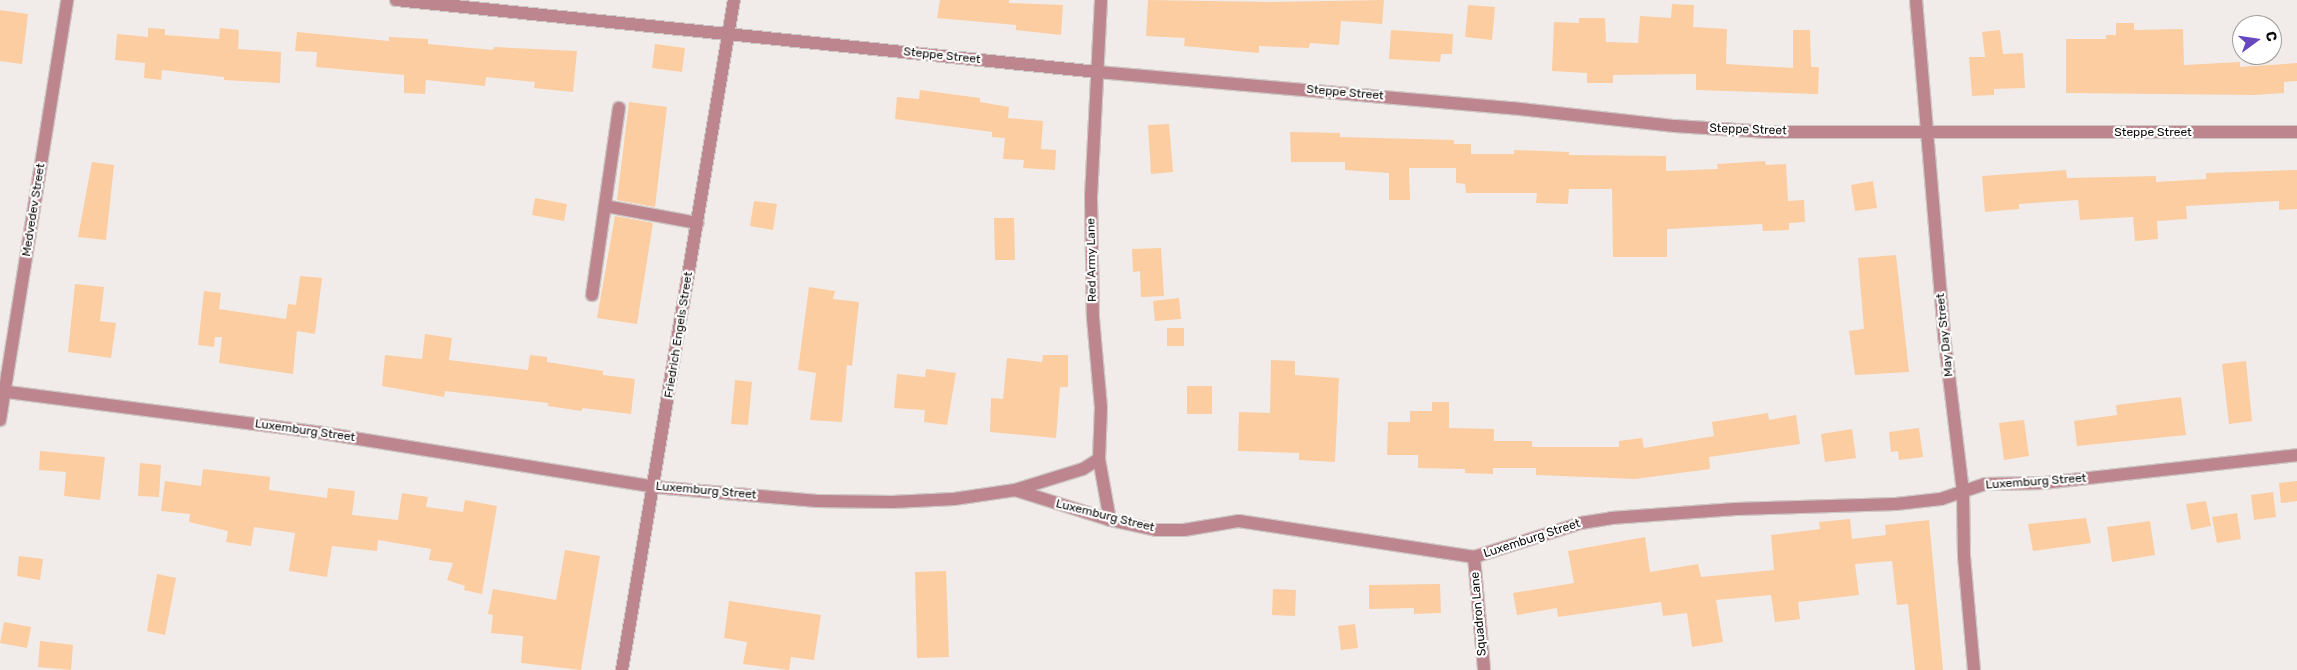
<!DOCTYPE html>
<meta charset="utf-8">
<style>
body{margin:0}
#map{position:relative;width:2297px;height:670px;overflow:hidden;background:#f1ece9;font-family:Rubik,sans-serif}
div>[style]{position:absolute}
.building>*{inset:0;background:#fbcda1}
.roads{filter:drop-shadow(1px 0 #cdc8c5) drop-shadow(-1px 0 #cdc8c5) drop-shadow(0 1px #cdc8c5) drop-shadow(0 -1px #cdc8c5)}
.minor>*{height:12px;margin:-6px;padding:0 6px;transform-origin:6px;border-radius:6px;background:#bd858e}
span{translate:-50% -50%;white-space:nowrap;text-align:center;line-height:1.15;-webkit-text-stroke:4.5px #fff;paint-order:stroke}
.street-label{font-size:12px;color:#0e0c0b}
.north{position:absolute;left:2232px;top:15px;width:50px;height:50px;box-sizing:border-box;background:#fff;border:1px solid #9f9e9d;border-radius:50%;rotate:76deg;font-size:14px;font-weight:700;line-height:20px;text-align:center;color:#0e0c0b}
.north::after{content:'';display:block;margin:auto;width:18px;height:22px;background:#6848c0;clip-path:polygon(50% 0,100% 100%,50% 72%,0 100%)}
</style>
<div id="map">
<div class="building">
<div style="clip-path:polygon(940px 0,1009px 0,1009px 3px,1063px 5px,1061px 35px,1016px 30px,1016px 25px,937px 18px)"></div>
<div style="clip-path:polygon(1148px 0,1269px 2px,1384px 0,1382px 24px,1341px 21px,1339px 45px,1310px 43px,1309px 48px,1259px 46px,1259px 53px,1184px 46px,1185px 38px,1146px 36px)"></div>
<div style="clip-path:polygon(1672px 4px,1694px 5px,1693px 27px,1727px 29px,1726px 64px,1793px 68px,1793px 30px,1810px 30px,1811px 67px,1819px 67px,1818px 94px,1696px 90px,1696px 74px,1613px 75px,1613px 83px,1587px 83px,1587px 73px,1552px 71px,1554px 22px,1579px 23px,1579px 18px,1605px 18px,1606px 42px,1638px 43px,1640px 16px,1671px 18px)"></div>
<div style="clip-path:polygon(1468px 5px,1495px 7px,1492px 40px,1465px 37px)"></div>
<div style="clip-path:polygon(0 10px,28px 14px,22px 64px,0 61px)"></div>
<div style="clip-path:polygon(2116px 23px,2134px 23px,2134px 30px,2183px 29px,2184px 65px,2240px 62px,2240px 67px,2297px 63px,2297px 81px,2284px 82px,2284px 93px,2254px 95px,2066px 93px,2066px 39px,2106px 39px,2106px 35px,2116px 35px)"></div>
<div style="clip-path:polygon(148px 28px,165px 29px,165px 35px,219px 39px,220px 28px,239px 30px,238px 49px,281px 52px,280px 83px,224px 80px,224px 77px,162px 70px,161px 80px,144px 78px,145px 63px,115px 60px,117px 34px,148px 37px)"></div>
<div style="clip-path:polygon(1391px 30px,1453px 34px,1452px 54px,1441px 54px,1440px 62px,1389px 59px)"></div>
<div style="clip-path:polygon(2000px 30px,2003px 54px,2023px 53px,2025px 88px,1994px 89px,1994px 95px,1972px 96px,1969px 57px,1985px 57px,1982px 32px)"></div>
<div style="clip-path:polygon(297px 32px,389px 41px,389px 37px,428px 39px,428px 44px,493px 50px,494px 47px,577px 51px,573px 92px,534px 88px,535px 82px,486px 77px,485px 86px,426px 80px,425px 94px,404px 93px,404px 75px,316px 67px,317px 52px,295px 51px)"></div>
<div style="clip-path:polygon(655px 44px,685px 48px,682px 72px,652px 68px)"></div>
<div style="clip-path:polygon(920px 90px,980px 98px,980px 102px,1009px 107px,1008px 118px,1043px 121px,1041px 149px,1056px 150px,1055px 170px,1023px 168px,1024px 160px,1003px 159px,1005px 138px,992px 137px,992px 132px,895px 119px,897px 97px,919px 99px)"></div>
<div style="clip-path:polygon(629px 102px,667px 107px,655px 207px,617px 200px)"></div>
<div style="clip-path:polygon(1169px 124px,1173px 172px,1151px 174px,1148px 125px)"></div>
<div style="clip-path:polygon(1290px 132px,1340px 133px,1340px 137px,1454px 140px,1454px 144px,1471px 144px,1471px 154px,1514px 154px,1514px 150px,1569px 152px,1569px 155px,1666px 156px,1666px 171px,1718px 169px,1717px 164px,1765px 161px,1766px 165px,1786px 164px,1788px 201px,1804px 200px,1805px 222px,1789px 223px,1789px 230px,1763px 231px,1762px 224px,1667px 229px,1667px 257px,1613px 257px,1612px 189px,1569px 189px,1568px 204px,1536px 203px,1537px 193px,1466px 193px,1465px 184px,1456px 183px,1456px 168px,1409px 168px,1410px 200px,1389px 200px,1389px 173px,1345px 170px,1345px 162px,1291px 162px)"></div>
<div style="clip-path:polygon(92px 162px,114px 165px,106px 240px,78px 237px)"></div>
<div style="clip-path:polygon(2066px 170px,2067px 178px,2156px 176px,2156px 182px,2206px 179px,2206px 173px,2297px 170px,2297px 209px,2279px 210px,2279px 201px,2186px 206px,2187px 219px,2157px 221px,2158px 239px,2135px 241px,2133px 217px,2080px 220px,2078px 200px,2019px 204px,2019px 209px,1985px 212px,1982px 176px)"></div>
<div style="clip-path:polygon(1873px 181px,1877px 208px,1855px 211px,1851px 185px)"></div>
<div style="clip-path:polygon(535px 198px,567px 204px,564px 221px,532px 215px)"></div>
<div style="clip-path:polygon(754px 201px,777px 204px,773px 230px,750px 226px)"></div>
<div style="clip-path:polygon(615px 216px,653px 223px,637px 324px,597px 318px)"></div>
<div style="clip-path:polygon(994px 218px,1014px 218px,1015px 260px,995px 260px)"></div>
<div style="clip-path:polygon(1161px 248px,1164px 296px,1141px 297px,1140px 271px,1133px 272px,1132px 249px)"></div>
<div style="clip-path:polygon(1896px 255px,1909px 372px,1855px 375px,1849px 331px,1864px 329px,1858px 258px)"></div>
<div style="clip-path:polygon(300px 276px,322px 278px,315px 334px,297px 331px,293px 374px,219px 363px,222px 337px,215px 337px,214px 347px,198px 345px,204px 291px,221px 293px,219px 309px,286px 319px,288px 304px,296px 305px)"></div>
<div style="clip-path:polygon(75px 284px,104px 287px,100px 321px,116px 323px,111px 358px,68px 352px)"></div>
<div style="clip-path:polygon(809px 287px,835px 291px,833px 299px,859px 302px,852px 366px,847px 365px,842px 422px,810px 420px,816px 373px,798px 370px)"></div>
<div style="clip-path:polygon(1179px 298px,1181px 319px,1155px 321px,1153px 301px)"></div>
<div style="clip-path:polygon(1167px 328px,1184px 328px,1184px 346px,1167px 346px)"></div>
<div style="clip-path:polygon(425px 334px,452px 338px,449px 360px,528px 370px,530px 355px,547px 357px,547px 362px,603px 371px,603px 375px,635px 379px,631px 414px,583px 408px,581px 411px,548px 406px,548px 403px,445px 391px,444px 397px,382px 386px,385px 355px,422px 359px)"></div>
<div style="clip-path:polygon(1043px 355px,1068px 355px,1068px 387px,1060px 387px,1056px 438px,990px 432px,991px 398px,1003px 399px,1007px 358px,1042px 362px)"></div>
<div style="clip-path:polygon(1271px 360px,1295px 361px,1295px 375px,1339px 378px,1335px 462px,1299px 460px,1299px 453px,1238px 451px,1239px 412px,1270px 413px)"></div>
<div style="clip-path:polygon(2246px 361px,2252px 421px,2229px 424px,2222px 364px)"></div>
<div style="clip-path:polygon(926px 369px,956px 373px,947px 425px,924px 422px,925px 410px,894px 408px,897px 374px,925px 377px)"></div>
<div style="clip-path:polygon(735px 380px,752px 382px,748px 425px,731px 424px)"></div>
<div style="clip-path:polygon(1187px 386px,1212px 386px,1212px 414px,1187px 414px)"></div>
<div style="clip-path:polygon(2181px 397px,2186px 435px,2077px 446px,2074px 421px,2117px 415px,2116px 405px)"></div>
<div style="clip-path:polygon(1432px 402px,1449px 402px,1449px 428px,1494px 429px,1494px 441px,1532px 441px,1532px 447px,1619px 447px,1619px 441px,1642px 438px,1644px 448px,1714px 436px,1712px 422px,1768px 413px,1769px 420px,1796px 415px,1800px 444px,1709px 457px,1710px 469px,1635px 479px,1536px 475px,1536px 468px,1493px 468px,1493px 474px,1465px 473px,1465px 469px,1418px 468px,1418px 455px,1387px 455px,1388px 422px,1410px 422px,1410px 411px,1432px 411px)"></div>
<div style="clip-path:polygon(2024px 420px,2029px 456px,2004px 460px,1999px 423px)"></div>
<div style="clip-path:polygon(1919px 428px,1923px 457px,1899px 460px,1898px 451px,1891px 452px,1889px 432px)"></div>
<div style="clip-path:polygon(1852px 429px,1856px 458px,1825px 462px,1821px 434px)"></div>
<div style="clip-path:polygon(40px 451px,105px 457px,100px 500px,64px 496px,66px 472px,39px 470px)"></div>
<div style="clip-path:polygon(140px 463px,161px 465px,159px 497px,138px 496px)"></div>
<div style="clip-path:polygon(203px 469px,270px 477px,269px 490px,327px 498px,328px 488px,355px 491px,352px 515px,398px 520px,402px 493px,428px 497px,426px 507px,463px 512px,465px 500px,497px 506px,482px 594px,464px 590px,465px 586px,447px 580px,453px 563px,429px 560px,431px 549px,378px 540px,377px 551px,332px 546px,327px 577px,289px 571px,295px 533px,254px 527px,251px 546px,226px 542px,228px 531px,189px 522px,190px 514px,161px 511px,165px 481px,201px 486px)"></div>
<div style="clip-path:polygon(2297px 481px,2297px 501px,2281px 503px,2279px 483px)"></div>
<div style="clip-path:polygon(2273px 492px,2276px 517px,2254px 520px,2251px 495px)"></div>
<div style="clip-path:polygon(2206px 501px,2211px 526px,2191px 530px,2186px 504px)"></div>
<div style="clip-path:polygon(2237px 513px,2241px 539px,2217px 543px,2212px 517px)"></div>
<div style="clip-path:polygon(2086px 518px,2091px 543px,2033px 551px,2028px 524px)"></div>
<div style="clip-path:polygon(1850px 519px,1852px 539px,1886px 535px,1885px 525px,1929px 520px,1943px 670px,1915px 670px,1908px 604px,1897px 605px,1892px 561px,1855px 564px,1859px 595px,1798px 602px,1800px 619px,1775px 622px,1771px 595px,1716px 600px,1723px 642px,1692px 647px,1687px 613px,1663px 616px,1661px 602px,1558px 617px,1557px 608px,1517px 615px,1513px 593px,1574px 583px,1568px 551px,1645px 537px,1650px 572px,1698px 564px,1701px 577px,1774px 570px,1771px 535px,1820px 529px,1819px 522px)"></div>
<div style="clip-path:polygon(2150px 521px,2155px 555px,2112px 562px,2107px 527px)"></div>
<div style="clip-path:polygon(565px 550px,600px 556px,581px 670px,521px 663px,523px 636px,491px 633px,493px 615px,488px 614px,493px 589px,556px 600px)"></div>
<div style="clip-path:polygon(19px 556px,43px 559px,40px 580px,17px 576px)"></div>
<div style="clip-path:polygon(946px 571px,949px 657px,917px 658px,915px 572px)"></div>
<div style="clip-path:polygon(157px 574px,176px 578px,165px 635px,147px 631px)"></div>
<div style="clip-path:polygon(1440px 584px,1441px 613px,1414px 614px,1414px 608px,1369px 609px,1369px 585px)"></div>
<div style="clip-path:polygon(1273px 589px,1296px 590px,1295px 616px,1272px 615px)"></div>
<div style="clip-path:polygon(729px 601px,821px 615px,814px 660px,791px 657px,789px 670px,743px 664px,747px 642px,724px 638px)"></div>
<div style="clip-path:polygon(4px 622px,31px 627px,27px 648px,0 643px)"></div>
<div style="clip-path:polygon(1355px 624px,1358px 648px,1341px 650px,1338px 626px)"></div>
<div style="clip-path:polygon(40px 641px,73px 645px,71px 670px,38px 667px)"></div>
</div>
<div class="roads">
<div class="minor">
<div style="left:396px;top:0;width:706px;rotate:5.86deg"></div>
<div style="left:1098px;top:72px;width:415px;rotate:5deg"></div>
<div style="left:1511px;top:108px;width:165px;rotate:6.3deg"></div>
<div style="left:1675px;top:126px;width:93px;rotate:3.7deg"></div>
<div style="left:1768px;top:132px;width:529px"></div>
<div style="left:1101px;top:0;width:196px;rotate:92.9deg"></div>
<div style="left:1091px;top:196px;width:122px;rotate:89.1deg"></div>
<div style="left:1093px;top:318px;width:89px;rotate:84.9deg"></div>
<div style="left:1101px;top:407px;width:52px;rotate:92.2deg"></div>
<div style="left:1099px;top:459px;width:62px;rotate:79.8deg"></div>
<div style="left:1916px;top:0;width:336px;rotate:85.2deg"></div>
<div style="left:1944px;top:335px;width:158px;rotate:83.1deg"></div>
<div style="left:1963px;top:492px;width:64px;rotate:89.1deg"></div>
<div style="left:1964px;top:556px;width:114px;rotate:85deg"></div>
<div style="left:605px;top:206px;width:94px;rotate:10.5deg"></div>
<div style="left:592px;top:295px;width:189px;rotate:-81.8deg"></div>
<div style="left:0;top:391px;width:325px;rotate:7.4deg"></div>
<div style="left:322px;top:433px;width:336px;rotate:9.2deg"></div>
<div style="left:654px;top:487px;width:164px;rotate:4.9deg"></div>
<div style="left:817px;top:501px;width:75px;rotate:0.8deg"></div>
<div style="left:892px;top:502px;width:62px;rotate:-2.8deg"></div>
<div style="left:954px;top:499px;width:62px;rotate:-8.4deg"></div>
<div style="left:1015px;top:490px;width:100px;rotate:17.5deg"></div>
<div style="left:1110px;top:520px;width:47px;rotate:12.3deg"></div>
<div style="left:1156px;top:530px;width:28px"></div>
<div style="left:1184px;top:530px;width:56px;rotate:-9.3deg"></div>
<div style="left:1239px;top:521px;width:238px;rotate:8.7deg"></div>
<div style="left:1474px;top:557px;width:112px;rotate:-17.6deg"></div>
<div style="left:1581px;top:523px;width:30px;rotate:-9deg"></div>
<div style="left:1611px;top:518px;width:125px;rotate:-4.1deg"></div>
<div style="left:1736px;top:509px;width:160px;rotate:-1.8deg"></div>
<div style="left:1896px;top:504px;width:45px;rotate:-6.3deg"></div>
<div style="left:1941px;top:499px;width:46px;rotate:-18.8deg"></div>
<div style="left:1985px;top:484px;width:59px;rotate:-1deg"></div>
<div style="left:2044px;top:483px;width:255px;rotate:-6.3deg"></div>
<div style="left:0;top:420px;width:425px;rotate:-80.9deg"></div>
<div style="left:1015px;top:490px;width:71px;rotate:-17.2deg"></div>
<div style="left:1083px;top:469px;width:19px;rotate:-32deg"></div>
<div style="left:1474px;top:557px;width:113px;rotate:84.9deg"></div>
<div style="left:622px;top:670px;width:679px;rotate:-80.51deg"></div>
</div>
</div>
<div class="street-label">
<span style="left:942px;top:56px;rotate:6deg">Steppe Street</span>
<span style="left:1345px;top:93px;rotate:5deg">Steppe Street</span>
<span style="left:1748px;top:130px;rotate:2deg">Steppe Street</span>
<span style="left:2153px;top:133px">Steppe Street</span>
<span style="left:34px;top:210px;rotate:-81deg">Medvedev Street</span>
<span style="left:1092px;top:260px;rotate:-91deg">Red Army Lane</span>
<span style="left:679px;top:335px;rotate:-81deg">Friedrich Engels Street</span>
<span style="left:1945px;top:335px;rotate:-96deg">May Day Street</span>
<span style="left:305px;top:431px;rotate:8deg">Luxemburg Street</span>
<span style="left:2036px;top:482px;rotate:-4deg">Luxemburg Street</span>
<span style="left:706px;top:491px;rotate:5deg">Luxemburg Street</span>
<span style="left:1105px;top:516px;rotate:14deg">Luxemburg Street</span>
<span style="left:1532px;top:539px;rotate:-18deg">Luxemburg Street</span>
<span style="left:1479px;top:614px;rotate:-95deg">Squadron Lane</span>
</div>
<div class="north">С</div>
</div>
